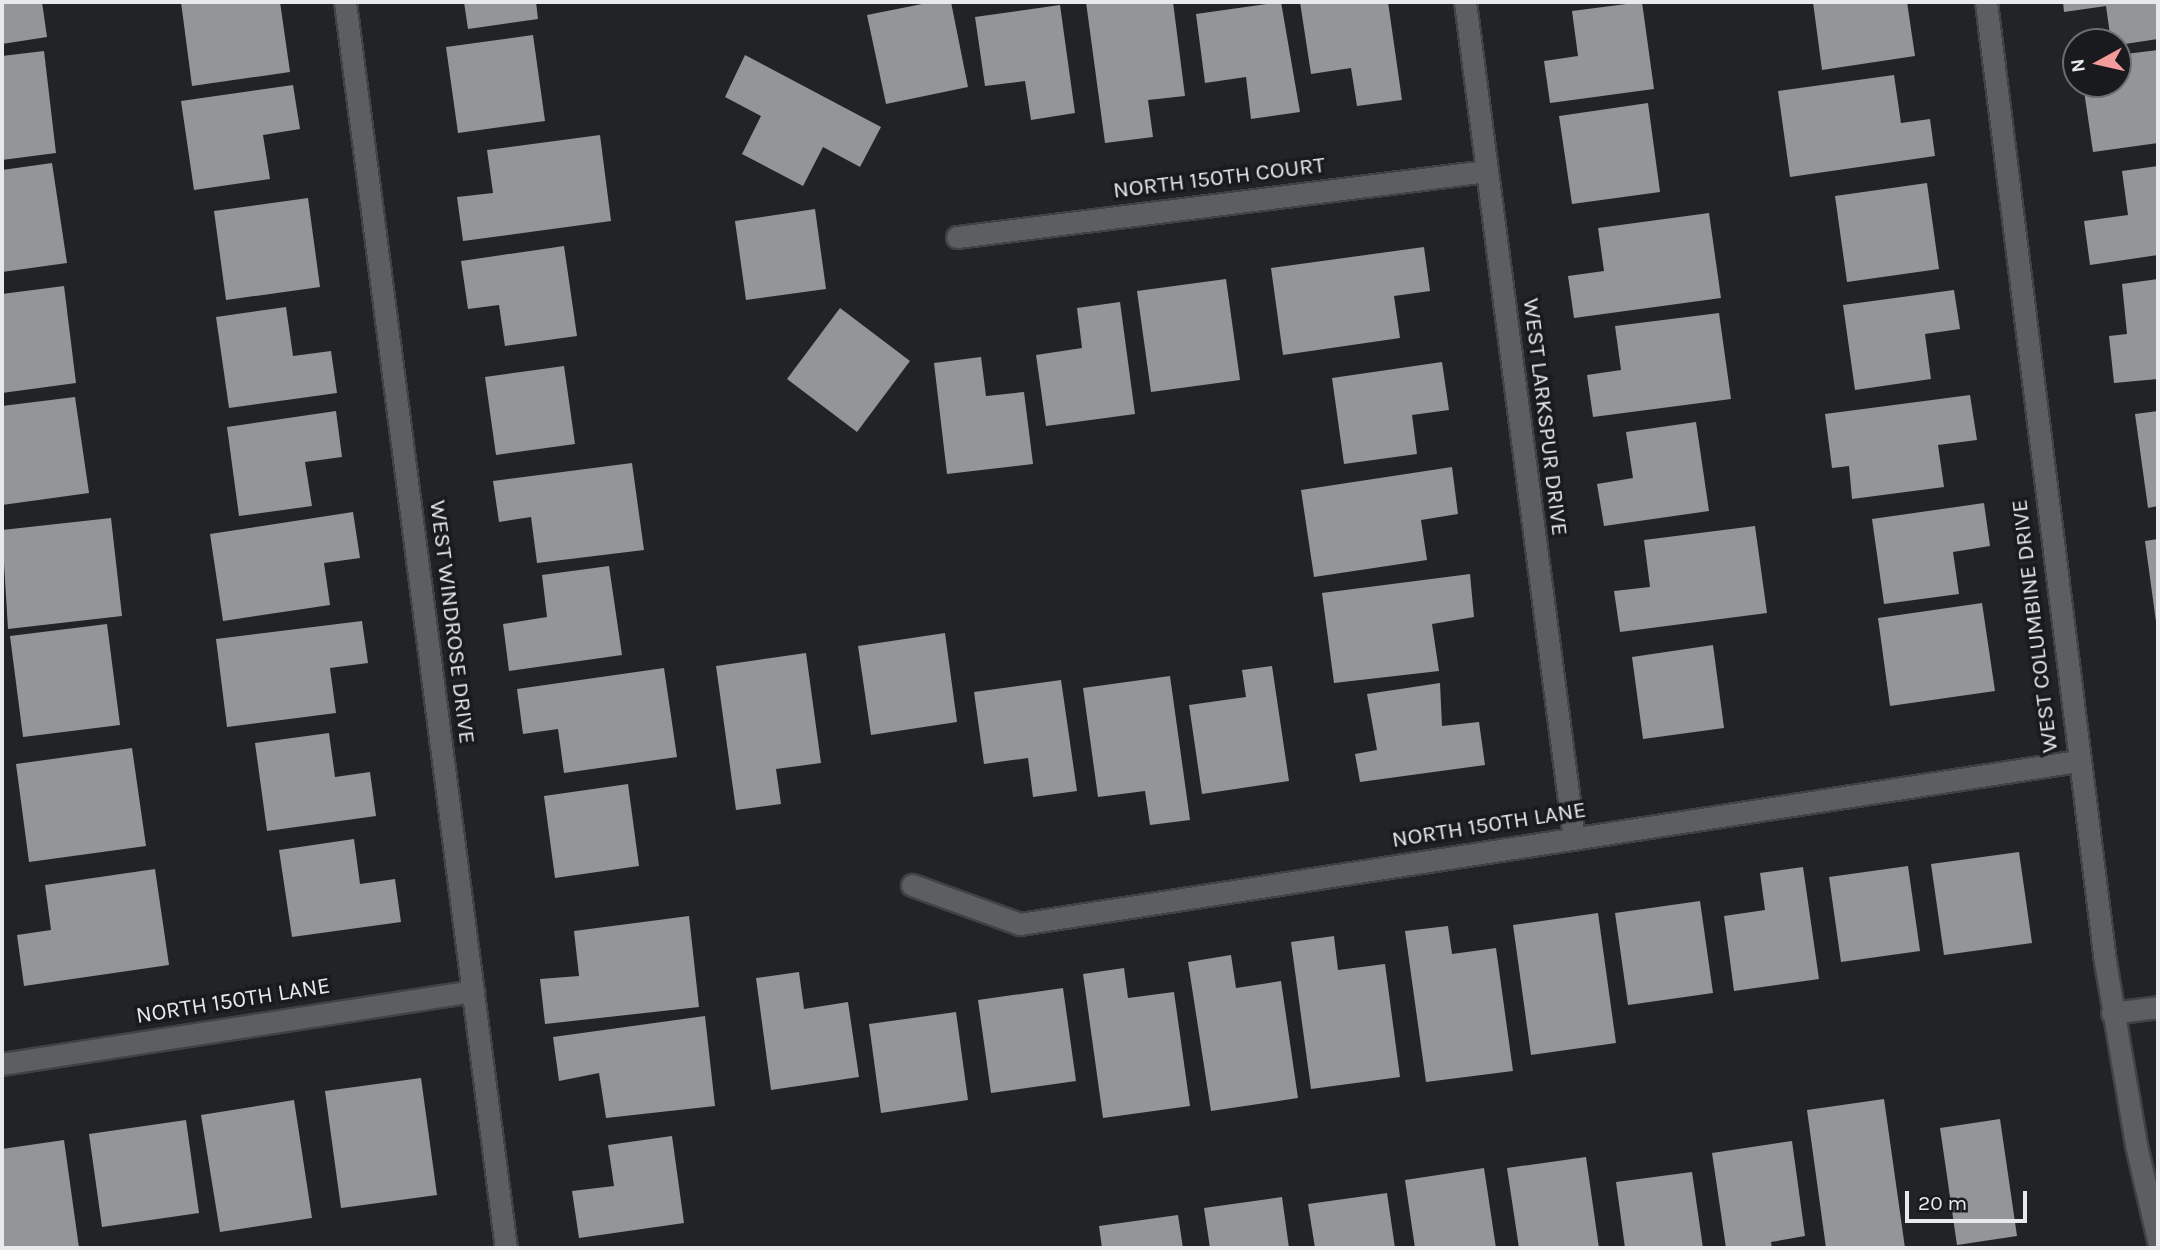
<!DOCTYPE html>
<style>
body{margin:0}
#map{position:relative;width:2160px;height:1250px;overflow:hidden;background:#212426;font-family:Karla,sans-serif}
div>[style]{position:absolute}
.building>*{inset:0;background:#939699}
.roads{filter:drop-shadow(2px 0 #404244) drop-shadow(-2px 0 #404244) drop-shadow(0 2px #404244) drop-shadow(0 -2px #404244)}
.street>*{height:21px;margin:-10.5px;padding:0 10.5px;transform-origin:10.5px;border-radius:10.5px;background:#5c5f61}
span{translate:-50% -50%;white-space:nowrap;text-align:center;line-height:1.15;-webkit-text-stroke:7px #181a1d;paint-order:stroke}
.street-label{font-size:23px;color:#e7e9eb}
.frame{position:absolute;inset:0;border:4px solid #e7e9eb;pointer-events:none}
.north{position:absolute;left:2062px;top:28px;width:70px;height:70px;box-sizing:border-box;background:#181a1d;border:2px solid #6b6d6f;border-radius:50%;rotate:262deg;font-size:19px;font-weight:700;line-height:28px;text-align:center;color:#e7e9eb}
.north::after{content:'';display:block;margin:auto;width:24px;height:32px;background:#f59b9c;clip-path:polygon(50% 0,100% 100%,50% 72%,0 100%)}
.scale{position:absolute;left:1905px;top:1191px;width:122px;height:32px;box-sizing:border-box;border:4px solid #e7e9eb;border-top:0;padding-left:9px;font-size:21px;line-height:24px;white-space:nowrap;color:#e7e9eb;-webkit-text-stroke:5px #181a1d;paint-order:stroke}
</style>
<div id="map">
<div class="building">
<div style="clip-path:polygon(2px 2px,42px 2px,47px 37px,2px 44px)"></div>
<div style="clip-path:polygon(181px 2px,280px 2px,290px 72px,192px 86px)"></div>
<div style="clip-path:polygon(464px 2px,536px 2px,538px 19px,468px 29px)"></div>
<div style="clip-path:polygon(932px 2px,951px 2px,968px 87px,886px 104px,867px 15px)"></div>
<div style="clip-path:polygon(1086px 2px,1173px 2px,1185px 96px,1148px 100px,1153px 137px,1105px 143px)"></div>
<div style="clip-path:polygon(1281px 2px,1300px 112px,1251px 119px,1246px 77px,1205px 83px,1196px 14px)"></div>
<div style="clip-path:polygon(1300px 2px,1388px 2px,1402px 100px,1357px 106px,1351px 68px,1311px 74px)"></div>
<div style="clip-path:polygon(1642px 2px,1654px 89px,1550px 103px,1544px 61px,1578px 56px,1572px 11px)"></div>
<div style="clip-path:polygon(1813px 2px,1907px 2px,1915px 56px,1822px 70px)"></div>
<div style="clip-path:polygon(2063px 2px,2158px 2px,2158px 39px,2118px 45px,2111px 42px,2106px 6px,2064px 12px)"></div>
<div style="clip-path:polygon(1060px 5px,1075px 113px,1031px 120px,1025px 81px,985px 86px,975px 17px)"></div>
<div style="clip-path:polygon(533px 35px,545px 121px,458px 133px,446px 47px)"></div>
<div style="clip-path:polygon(2158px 50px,2158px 143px,2093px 152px,2083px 84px,2118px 84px,2118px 55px)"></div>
<div style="clip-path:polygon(44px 51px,56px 153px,2px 160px,2px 56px)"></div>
<div style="clip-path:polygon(745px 55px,881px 127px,860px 167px,823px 147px,803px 186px,742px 154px,761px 116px,725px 97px)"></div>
<div style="clip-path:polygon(1894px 75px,1901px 123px,1930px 119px,1935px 156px,1790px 177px,1778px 91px)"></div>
<div style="clip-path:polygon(293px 85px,300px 129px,263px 135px,270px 179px,194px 190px,181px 101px)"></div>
<div style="clip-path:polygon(1648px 103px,1660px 192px,1572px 204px,1559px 116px)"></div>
<div style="clip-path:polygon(600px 135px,611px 221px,463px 241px,457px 197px,493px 193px,487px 150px)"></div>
<div style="clip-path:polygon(52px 163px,67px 263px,2px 272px,2px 170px)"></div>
<div style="clip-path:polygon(2158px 166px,2158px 255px,2090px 265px,2084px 221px,2128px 215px,2122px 171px)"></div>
<div style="clip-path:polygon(1927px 183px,1939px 269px,1847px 282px,1835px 196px)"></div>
<div style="clip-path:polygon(308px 198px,320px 287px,226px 300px,214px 211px)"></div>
<div style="clip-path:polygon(815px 209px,826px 289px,746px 300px,735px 221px)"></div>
<div style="clip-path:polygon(1709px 213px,1721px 298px,1574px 318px,1568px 276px,1604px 271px,1598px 228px)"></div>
<div style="clip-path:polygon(564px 246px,577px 336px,505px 346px,499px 305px,468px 309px,461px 261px)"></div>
<div style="clip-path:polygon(1424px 247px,1430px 291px,1394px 296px,1400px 338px,1283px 355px,1271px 268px)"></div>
<div style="clip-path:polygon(1226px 279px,1240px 380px,1151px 392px,1137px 291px)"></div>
<div style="clip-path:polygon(2158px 279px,2158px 379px,2114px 383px,2109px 336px,2127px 334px,2122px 284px)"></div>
<div style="clip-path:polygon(64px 286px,76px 383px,2px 393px,2px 294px)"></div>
<div style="clip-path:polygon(1954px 290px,1960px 329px,1925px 334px,1931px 379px,1855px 390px,1843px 305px)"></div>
<div style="clip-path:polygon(1120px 302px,1135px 414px,1046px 426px,1036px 355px,1082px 348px,1077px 308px)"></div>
<div style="clip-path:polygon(286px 307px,293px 356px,331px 351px,337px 393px,229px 408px,216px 317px)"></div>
<div style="clip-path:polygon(840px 308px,910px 361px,857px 432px,787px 379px)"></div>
<div style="clip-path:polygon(1719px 313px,1731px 399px,1593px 417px,1587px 375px,1621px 370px,1615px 326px)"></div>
<div style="clip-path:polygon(981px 357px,986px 396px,1024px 392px,1033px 464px,947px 474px,934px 363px)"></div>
<div style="clip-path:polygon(1442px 362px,1449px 410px,1412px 415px,1417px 454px,1344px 464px,1332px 378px)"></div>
<div style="clip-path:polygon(564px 366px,575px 444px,496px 455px,485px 377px)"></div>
<div style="clip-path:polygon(1970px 395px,1977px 440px,1938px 445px,1944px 487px,1852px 499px,1849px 466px,1832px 468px,1825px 414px)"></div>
<div style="clip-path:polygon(75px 397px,89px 493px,2px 505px,2px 406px)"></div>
<div style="clip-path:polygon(336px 411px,342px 457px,305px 462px,312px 506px,239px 516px,227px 427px)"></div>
<div style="clip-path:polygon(2158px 411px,2158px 506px,2148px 508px,2135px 414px)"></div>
<div style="clip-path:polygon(1696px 422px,1709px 511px,1604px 526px,1597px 484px,1633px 478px,1626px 432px)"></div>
<div style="clip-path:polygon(632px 463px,644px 550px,537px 563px,531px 517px,499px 522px,493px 481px)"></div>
<div style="clip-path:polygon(1452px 467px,1458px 514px,1421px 520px,1427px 560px,1314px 577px,1301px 490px)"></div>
<div style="clip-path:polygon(1984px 503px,1990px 546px,1953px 552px,1959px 594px,1884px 604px,1872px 519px)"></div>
<div style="clip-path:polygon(353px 512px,360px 558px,324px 563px,330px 605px,223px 621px,210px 534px)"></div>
<div style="clip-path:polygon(111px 518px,122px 616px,8px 629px,2px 530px)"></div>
<div style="clip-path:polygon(1755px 526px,1767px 613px,1620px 632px,1614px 591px,1650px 587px,1644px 540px)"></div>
<div style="clip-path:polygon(2158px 539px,2158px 629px,2157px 629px,2145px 541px)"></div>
<div style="clip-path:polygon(609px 566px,622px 655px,509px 671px,503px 624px,547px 617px,542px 575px)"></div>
<div style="clip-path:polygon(1470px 574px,1474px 617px,1432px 624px,1439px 671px,1334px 683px,1322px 593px)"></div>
<div style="clip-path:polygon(1982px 603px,1995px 691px,1890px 706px,1878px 618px)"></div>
<div style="clip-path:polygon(362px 621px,368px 663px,330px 668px,336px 713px,227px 727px,216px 639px)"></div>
<div style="clip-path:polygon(107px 624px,120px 725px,23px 737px,10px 636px)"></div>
<div style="clip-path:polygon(945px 633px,957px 722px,871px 735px,858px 646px)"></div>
<div style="clip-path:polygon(1713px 645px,1724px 728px,1643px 739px,1632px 657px)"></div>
<div style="clip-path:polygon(806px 653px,821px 763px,776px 769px,781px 804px,736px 810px,716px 666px)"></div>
<div style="clip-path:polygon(1272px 666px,1289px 781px,1202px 794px,1189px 705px,1246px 697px,1242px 670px)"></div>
<div style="clip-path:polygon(664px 668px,677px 757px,564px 773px,558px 729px,523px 734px,517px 689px)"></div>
<div style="clip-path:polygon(1170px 676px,1190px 820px,1150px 825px,1145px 791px,1098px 797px,1083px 688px)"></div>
<div style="clip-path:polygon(1061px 680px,1077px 791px,1033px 797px,1028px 758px,984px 764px,974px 692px)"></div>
<div style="clip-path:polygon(1440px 683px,1442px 726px,1479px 722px,1485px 765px,1360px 782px,1355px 754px,1377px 750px,1367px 694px)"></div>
<div style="clip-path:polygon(329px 733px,335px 777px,370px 772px,376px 816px,267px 831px,255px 743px)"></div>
<div style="clip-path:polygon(132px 748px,146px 846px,29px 862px,16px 764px)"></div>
<div style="clip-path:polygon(628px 784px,639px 866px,555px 878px,544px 796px)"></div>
<div style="clip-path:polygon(354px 839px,360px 884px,395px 879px,401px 922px,292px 937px,279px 850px)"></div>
<div style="clip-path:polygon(2019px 852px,2032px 943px,1944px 955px,1931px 864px)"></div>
<div style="clip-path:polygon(1908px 866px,1920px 951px,1841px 962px,1829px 877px)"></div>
<div style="clip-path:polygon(1803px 867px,1819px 979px,1734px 991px,1724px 916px,1765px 910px,1760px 873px)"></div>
<div style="clip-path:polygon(155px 869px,169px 965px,24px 986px,17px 935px,51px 930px,45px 885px)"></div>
<div style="clip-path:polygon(1700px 901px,1713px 993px,1628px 1005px,1615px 913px)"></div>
<div style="clip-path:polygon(1598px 913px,1616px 1043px,1531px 1055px,1513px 925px)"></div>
<div style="clip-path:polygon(689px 916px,699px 1007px,545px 1024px,540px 979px,579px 976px,574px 931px)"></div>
<div style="clip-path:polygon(1448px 926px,1452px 954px,1496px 948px,1513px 1071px,1426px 1082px,1405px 931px)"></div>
<div style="clip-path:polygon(1334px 936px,1338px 970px,1385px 964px,1400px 1077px,1311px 1089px,1291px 942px)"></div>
<div style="clip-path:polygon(1231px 955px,1236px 988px,1281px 981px,1298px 1098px,1211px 1111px,1188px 962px)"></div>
<div style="clip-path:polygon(1124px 968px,1128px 998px,1174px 992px,1190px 1106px,1103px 1118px,1083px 974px)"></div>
<div style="clip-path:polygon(799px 972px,804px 1009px,848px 1002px,859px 1077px,771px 1090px,756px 978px)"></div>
<div style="clip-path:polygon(1063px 988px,1076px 1081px,991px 1093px,978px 1000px)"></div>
<div style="clip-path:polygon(956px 1012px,968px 1100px,881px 1113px,869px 1024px)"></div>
<div style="clip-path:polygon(705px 1016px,715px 1106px,606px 1118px,599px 1073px,559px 1081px,553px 1037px)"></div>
<div style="clip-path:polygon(421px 1078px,437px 1195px,341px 1208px,325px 1091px)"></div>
<div style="clip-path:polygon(1884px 1099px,1905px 1248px,1826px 1248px,1807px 1110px)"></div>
<div style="clip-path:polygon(294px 1100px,312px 1218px,220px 1232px,201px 1115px)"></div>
<div style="clip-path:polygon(2000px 1119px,2017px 1236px,1957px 1245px,1940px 1128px)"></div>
<div style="clip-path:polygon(186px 1120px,199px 1213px,102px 1227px,89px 1134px)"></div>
<div style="clip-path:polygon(672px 1136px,684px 1223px,579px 1238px,572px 1191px,614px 1186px,608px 1145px)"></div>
<div style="clip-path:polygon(64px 1140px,79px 1248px,2px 1248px,2px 1149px)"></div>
<div style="clip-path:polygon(1792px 1141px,1805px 1236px,1771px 1242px,1772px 1248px,1726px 1248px,1712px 1153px)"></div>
<div style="clip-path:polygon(1586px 1157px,1599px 1248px,1519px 1248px,1507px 1168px)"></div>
<div style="clip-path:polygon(1484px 1168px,1496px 1248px,1415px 1248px,1405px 1180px)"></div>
<div style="clip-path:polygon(1692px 1172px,1703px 1248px,1625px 1248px,1616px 1182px)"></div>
<div style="clip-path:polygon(1387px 1193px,1395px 1248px,1315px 1248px,1308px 1204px)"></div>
<div style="clip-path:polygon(1282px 1197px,1289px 1248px,1210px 1248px,1204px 1208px)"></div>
<div style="clip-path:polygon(1178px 1215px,1183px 1248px,1102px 1248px,1099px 1226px)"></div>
</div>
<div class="roads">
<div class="street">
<div style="left:345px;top:2px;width:1256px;rotate:82.64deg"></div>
<div style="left:1465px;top:2px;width:844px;rotate:82.58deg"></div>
<div style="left:1986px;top:2px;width:966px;rotate:82.93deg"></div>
<div style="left:2105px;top:961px;width:187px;rotate:80.4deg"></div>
<div style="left:2136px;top:1145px;width:98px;rotate:77deg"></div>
<div style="left:957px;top:237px;width:534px;rotate:-7.1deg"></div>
<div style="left:912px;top:885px;width:115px;rotate:19.9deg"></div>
<div style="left:1020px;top:924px;width:1070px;rotate:-8.76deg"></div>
<div style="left:2112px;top:1013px;width:46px;rotate:-7.4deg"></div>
<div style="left:2px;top:1064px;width:477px;rotate:-8.8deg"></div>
</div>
</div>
<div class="street-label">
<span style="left:1219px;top:178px;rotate:-7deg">NORTH 150TH COURT</span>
<span style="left:1545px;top:417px;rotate:83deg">WEST LARKSPUR DRIVE</span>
<span style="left:452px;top:622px;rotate:83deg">WEST WINDROSE DRIVE</span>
<span style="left:2035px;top:626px;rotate:-97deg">WEST COLUMBINE DRIVE</span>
<span style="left:1489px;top:825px;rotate:-9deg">NORTH 150TH LANE</span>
<span style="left:233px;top:1001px;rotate:-9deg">NORTH 150TH LANE</span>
</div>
<div class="frame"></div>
<div class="north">N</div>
<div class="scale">20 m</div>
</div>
